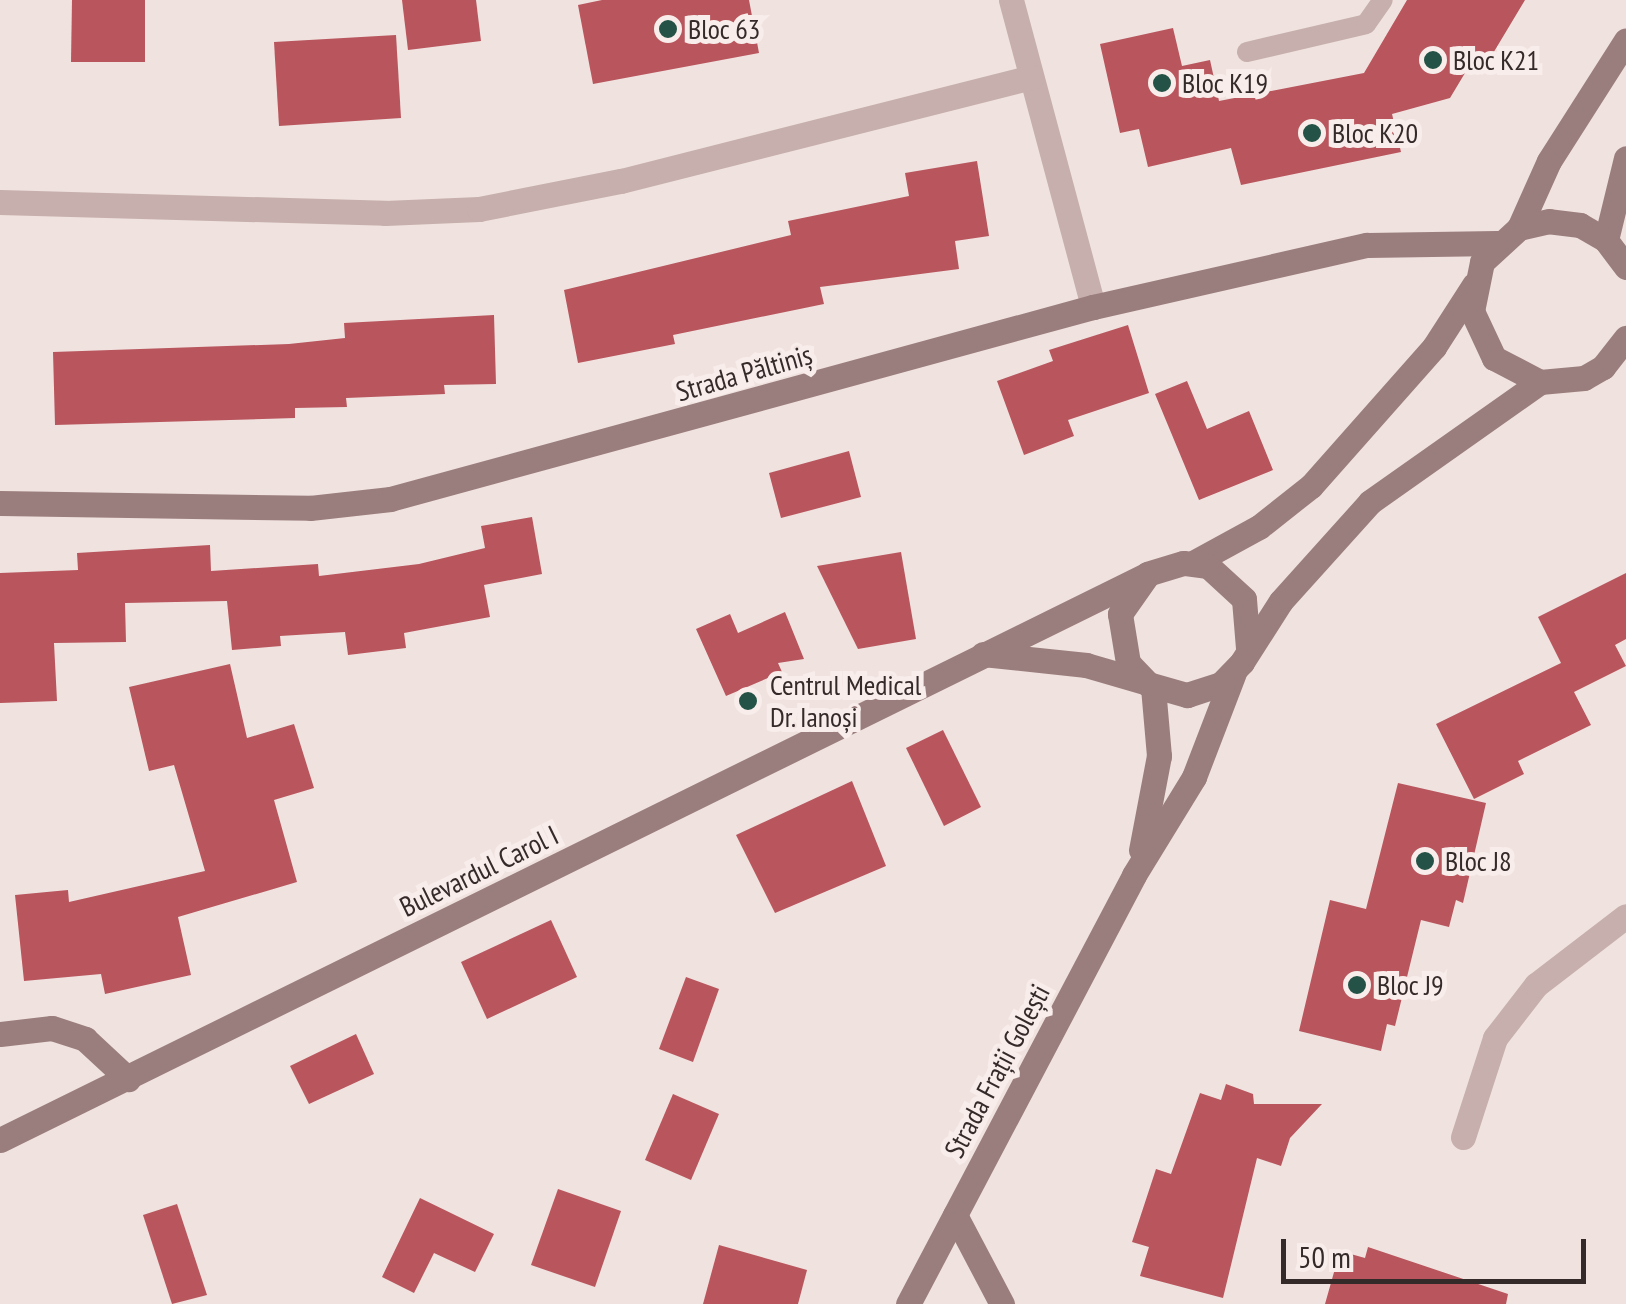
<!DOCTYPE html>
<meta charset="utf-8">
<style>
body{margin:0}
#map{position:relative;width:1626px;height:1304px;overflow:hidden;background:#f0e2df;font-family:"PT Sans Narrow",sans-serif}
div>[style]{position:absolute}
.building>*{inset:0;background:#b8555d}
.lane>*{height:20px;margin:-10px;padding:0 10px;transform-origin:10px;border-radius:10px;background:#c6afac}
.street>*{height:25px;margin:-12.5px;padding:0 12.5px;transform-origin:12.5px;border-radius:12.5px;background:#c6afac}
.secondary>*{height:25px;margin:-12.5px;padding:0 12.5px;transform-origin:12.5px;border-radius:12.5px;background:#9a7e7d}
.dots>*{width:28px;height:28px;translate:-50% -50%;box-sizing:border-box;border:5px solid #f8edea;border-radius:50%}
span{translate:-50% -50%;white-space:nowrap;text-align:center;line-height:1.15;-webkit-text-stroke:10px #f8edea;paint-order:stroke}
.poi-label{font-size:28px;color:#352a2a}
.left{translate:0 -50%;text-align:left}
.street-label{font-size:28px;color:#352a2a}
.scale{position:absolute;left:1281px;top:1239px;width:305px;height:45px;box-sizing:border-box;border:5px solid #352a2a;border-top:0;padding-left:12px;font-size:30px;line-height:35px;white-space:nowrap;color:#352a2a;-webkit-text-stroke:8px #f8edea;paint-order:stroke}
</style>
<div id="map">
<div class="building">
<div style="clip-path:polygon(72px 0,145px 0,145px 62px,71px 62px)"></div>
<div style="clip-path:polygon(402px 0,476px 0,481px 41px,408px 50px)"></div>
<div style="clip-path:polygon(602px 0,749px 0,759px 53px,593px 84px,578px 5px)"></div>
<div style="clip-path:polygon(1407px 0,1525px 0,1480px 75px,1468px 68px,1450px 98px,1392px 114px,1401px 152px,1241px 185px,1231px 148px,1148px 167px,1139px 129px,1120px 133px,1100px 44px,1173px 28px,1182px 66px,1210px 60px,1219px 101px,1364px 73px)"></div>
<div style="clip-path:polygon(396px 35px,401px 118px,279px 126px,274px 42px)"></div>
<div style="clip-path:polygon(977px 161px,989px 236px,955px 241px,959px 269px,820px 287px,824px 304px,673px 335px,675px 344px,578px 363px,564px 290px,791px 235px,788px 221px,909px 196px,905px 173px)"></div>
<div style="clip-path:polygon(494px 315px,496px 384px,444px 385px,445px 394px,346px 398px,347px 407px,295px 408px,295px 418px,55px 425px,53px 352px,289px 344px,345px 338px,344px 323px)"></div>
<div style="clip-path:polygon(1128px 325px,1149px 393px,1068px 420px,1074px 436px,1024px 455px,997px 381px,1053px 361px,1049px 350px)"></div>
<div style="clip-path:polygon(1187px 381px,1207px 429px,1249px 411px,1273px 470px,1199px 500px,1155px 394px)"></div>
<div style="clip-path:polygon(849px 451px,861px 497px,781px 518px,769px 473px)"></div>
<div style="clip-path:polygon(532px 517px,542px 574px,484px 585px,490px 617px,404px 633px,406px 648px,348px 655px,345px 632px,280px 636px,281px 646px,232px 650px,227px 601px,125px 603px,126px 642px,54px 643px,57px 701px,0 703px,0 573px,78px 570px,77px 553px,210px 545px,211px 571px,318px 564px,319px 576px,419px 564px,485px 548px,481px 526px)"></div>
<div style="clip-path:polygon(901px 552px,916px 639px,858px 649px,817px 566px)"></div>
<div style="clip-path:polygon(1626px 573px,1626px 639px,1615px 645px,1626px 666px,1574px 692px,1591px 725px,1518px 761px,1524px 774px,1474px 799px,1436px 724px,1561px 663px,1538px 617px)"></div>
<div style="clip-path:polygon(785px 612px,804px 659px,778px 663px,782px 672px,726px 696px,696px 629px,730px 614px,738px 633px)"></div>
<div style="clip-path:polygon(230px 664px,247px 738px,294px 724px,314px 788px,274px 800px,297px 882px,178px 917px,191px 975px,105px 994px,101px 974px,24px 981px,15px 895px,68px 890px,69px 902px,205px 871px,174px 765px,149px 771px,129px 687px)"></div>
<div style="clip-path:polygon(943px 730px,981px 807px,944px 826px,906px 748px)"></div>
<div style="clip-path:polygon(852px 781px,886px 866px,775px 913px,736px 835px)"></div>
<div style="clip-path:polygon(1398px 783px,1486px 803px,1463px 903px,1456px 900px,1449px 927px,1421px 920px,1395px 1026px,1387px 1024px,1381px 1051px,1299px 1031px,1330px 900px,1366px 909px)"></div>
<div style="clip-path:polygon(551px 920px,577px 977px,487px 1019px,461px 962px)"></div>
<div style="clip-path:polygon(686px 977px,719px 989px,693px 1062px,659px 1049px)"></div>
<div style="clip-path:polygon(356px 1034px,374px 1074px,309px 1104px,290px 1066px)"></div>
<div style="clip-path:polygon(1226px 1084px,1253px 1094px,1254px 1104px,1322px 1104px,1290px 1138px,1281px 1166px,1257px 1158px,1223px 1298px,1140px 1276px,1149px 1247px,1132px 1242px,1156px 1169px,1171px 1174px,1200px 1093px,1221px 1100px)"></div>
<div style="clip-path:polygon(673px 1094px,719px 1114px,691px 1180px,645px 1160px)"></div>
<div style="clip-path:polygon(558px 1189px,621px 1211px,595px 1287px,531px 1265px)"></div>
<div style="clip-path:polygon(420px 1198px,494px 1234px,475px 1272px,434px 1253px,414px 1293px,382px 1277px)"></div>
<div style="clip-path:polygon(177px 1204px,207px 1295px,172px 1304px,143px 1215px)"></div>
<div style="clip-path:polygon(719px 1245px,807px 1270px,798px 1304px,703px 1304px)"></div>
<div style="clip-path:polygon(1368px 1247px,1508px 1294px,1506px 1304px,1325px 1304px,1340px 1251px,1365px 1258px)"></div>
</div>
<div class="lane">
<div style="left:1247px;top:52px;width:122px;rotate:-13.2deg"></div>
<div style="left:1366px;top:24px;width:29px;rotate:-55deg"></div>
</div>
<div class="street">
<div style="left:1011px;top:0;width:318px;rotate:75deg"></div>
<div style="left:0;top:202px;width:385px;rotate:1.6deg"></div>
<div style="left:385px;top:213px;width:94px;rotate:-2.4deg"></div>
<div style="left:479px;top:209px;width:145px;rotate:-11.2deg"></div>
<div style="left:621px;top:181px;width:423px;rotate:-14.2deg"></div>
<div style="left:1463px;top:1137px;width:104px;rotate:-72.1deg"></div>
<div style="left:1495px;top:1038px;width:67px;rotate:-52.3deg"></div>
<div style="left:1536px;top:985px;width:113px;rotate:-37.5deg"></div>
</div>
<div class="secondary">
<div style="left:1519px;top:228px;width:73px;rotate:-65.9deg"></div>
<div style="left:1549px;top:161px;width:143px;rotate:-57.5deg"></div>
<div style="left:1606px;top:240px;width:84px;rotate:-76.3deg"></div>
<div style="left:1626px;top:267px;width:34px;rotate:-127deg"></div>
<div style="left:1606px;top:240px;width:30px;rotate:-150deg"></div>
<div style="left:1580px;top:225px;width:31px;rotate:-173deg"></div>
<div style="left:1549px;top:221px;width:31px;rotate:167deg"></div>
<div style="left:1519px;top:228px;width:50px;rotate:137.4deg"></div>
<div style="left:1482px;top:262px;width:50px;rotate:101.5deg"></div>
<div style="left:1472px;top:311px;width:52px;rotate:64.9deg"></div>
<div style="left:1494px;top:358px;width:52px;rotate:27.6deg"></div>
<div style="left:1540px;top:382px;width:44px;rotate:-5.2deg"></div>
<div style="left:1584px;top:378px;width:22px;rotate:-30deg"></div>
<div style="left:1603px;top:367px;width:37px;rotate:-52deg"></div>
<div style="left:0;top:503px;width:310px;rotate:0.9deg"></div>
<div style="left:310px;top:508px;width:81px;rotate:-6.4deg"></div>
<div style="left:390px;top:499px;width:729px;rotate:-15.28deg"></div>
<div style="left:1093px;top:307px;width:281px;rotate:-12.8deg"></div>
<div style="left:1367px;top:245px;width:130px;rotate:-0.9deg"></div>
<div style="left:1193px;top:563px;width:75px;rotate:-28.6deg"></div>
<div style="left:1259px;top:527px;width:66px;rotate:-38.3deg"></div>
<div style="left:1311px;top:486px;width:186px;rotate:-48.5deg"></div>
<div style="left:1434px;top:347px;width:74px;rotate:-57.2deg"></div>
<div style="left:1248px;top:648px;width:49px;rotate:-94.7deg"></div>
<div style="left:1244px;top:599px;width:49px;rotate:-137.5deg"></div>
<div style="left:1208px;top:566px;width:25px;rotate:-173deg"></div>
<div style="left:1183px;top:563px;width:37px;rotate:163deg"></div>
<div style="left:1148px;top:574px;width:49px;rotate:125deg"></div>
<div style="left:1120px;top:614px;width:50px;rotate:80.7deg"></div>
<div style="left:1128px;top:663px;width:29px;rotate:46deg"></div>
<div style="left:1148px;top:684px;width:41px;rotate:15.8deg"></div>
<div style="left:1187px;top:695px;width:36px;rotate:-18deg"></div>
<div style="left:1221px;top:684px;width:30px;rotate:-46deg"></div>
<div style="left:1242px;top:662px;width:72px;rotate:-57.4deg"></div>
<div style="left:1281px;top:601px;width:133px;rotate:-48deg"></div>
<div style="left:1370px;top:502px;width:208px;rotate:-35.2deg"></div>
<div style="left:983px;top:654px;width:104px;rotate:6.1deg"></div>
<div style="left:1086px;top:665px;width:60px;rotate:16.3deg"></div>
<div style="left:1141px;top:850px;width:96px;rotate:-79.2deg"></div>
<div style="left:1159px;top:756px;width:69px;rotate:-95deg"></div>
<div style="left:0;top:1034px;width:52px;rotate:-6.6deg"></div>
<div style="left:52px;top:1028px;width:35px;rotate:18deg"></div>
<div style="left:85px;top:1039px;width:59px;rotate:42.9deg"></div>
<div style="left:0;top:1140px;width:1280px;rotate:-26.24deg"></div>
<div style="left:955px;top:1215px;width:101px;rotate:62.2deg"></div>
<div style="left:908px;top:1304px;width:485px;rotate:-62.2deg"></div>
<div style="left:1134px;top:875px;width:115px;rotate:-58.5deg"></div>
<div style="left:1194px;top:777px;width:111px;rotate:-69deg"></div>
</div>
<div class="dots">
<div style="left:668px;top:29px;background:#245246"></div>
<div style="left:1433px;top:60px;background:#245246"></div>
<div style="left:1162px;top:83px;background:#245246"></div>
<div style="left:1312px;top:133px;background:#245246"></div>
<div style="left:748px;top:701px;background:#245246"></div>
<div style="left:1425px;top:861px;background:#245246"></div>
<div style="left:1357px;top:985px;background:#245246"></div>
</div>
<div class="poi-label">
<span class="left" style="left:688px;top:29px">Bloc 63</span>
<span class="left" style="left:1453px;top:60px">Bloc K21</span>
<span class="left" style="left:1182px;top:83px">Bloc K19</span>
<span class="left" style="left:1332px;top:133px">Bloc K20</span>
<span class="left" style="left:770px;top:701px">Centrul Medical<br>Dr. Ianoși</span>
<span class="left" style="left:1445px;top:861px">Bloc J8</span>
<span class="left" style="left:1377px;top:985px">Bloc J9</span>
</div>
<div class="street-label">
<span style="left:744px;top:373px;rotate:-16deg">Strada Păltiniș</span>
<span style="left:479px;top:871px;rotate:-26deg">Bulevardul Carol I</span>
<span style="left:997px;top:1071px;rotate:-62deg">Strada Frații Golești</span>
</div>
<div class="scale">50 m</div>
</div>
